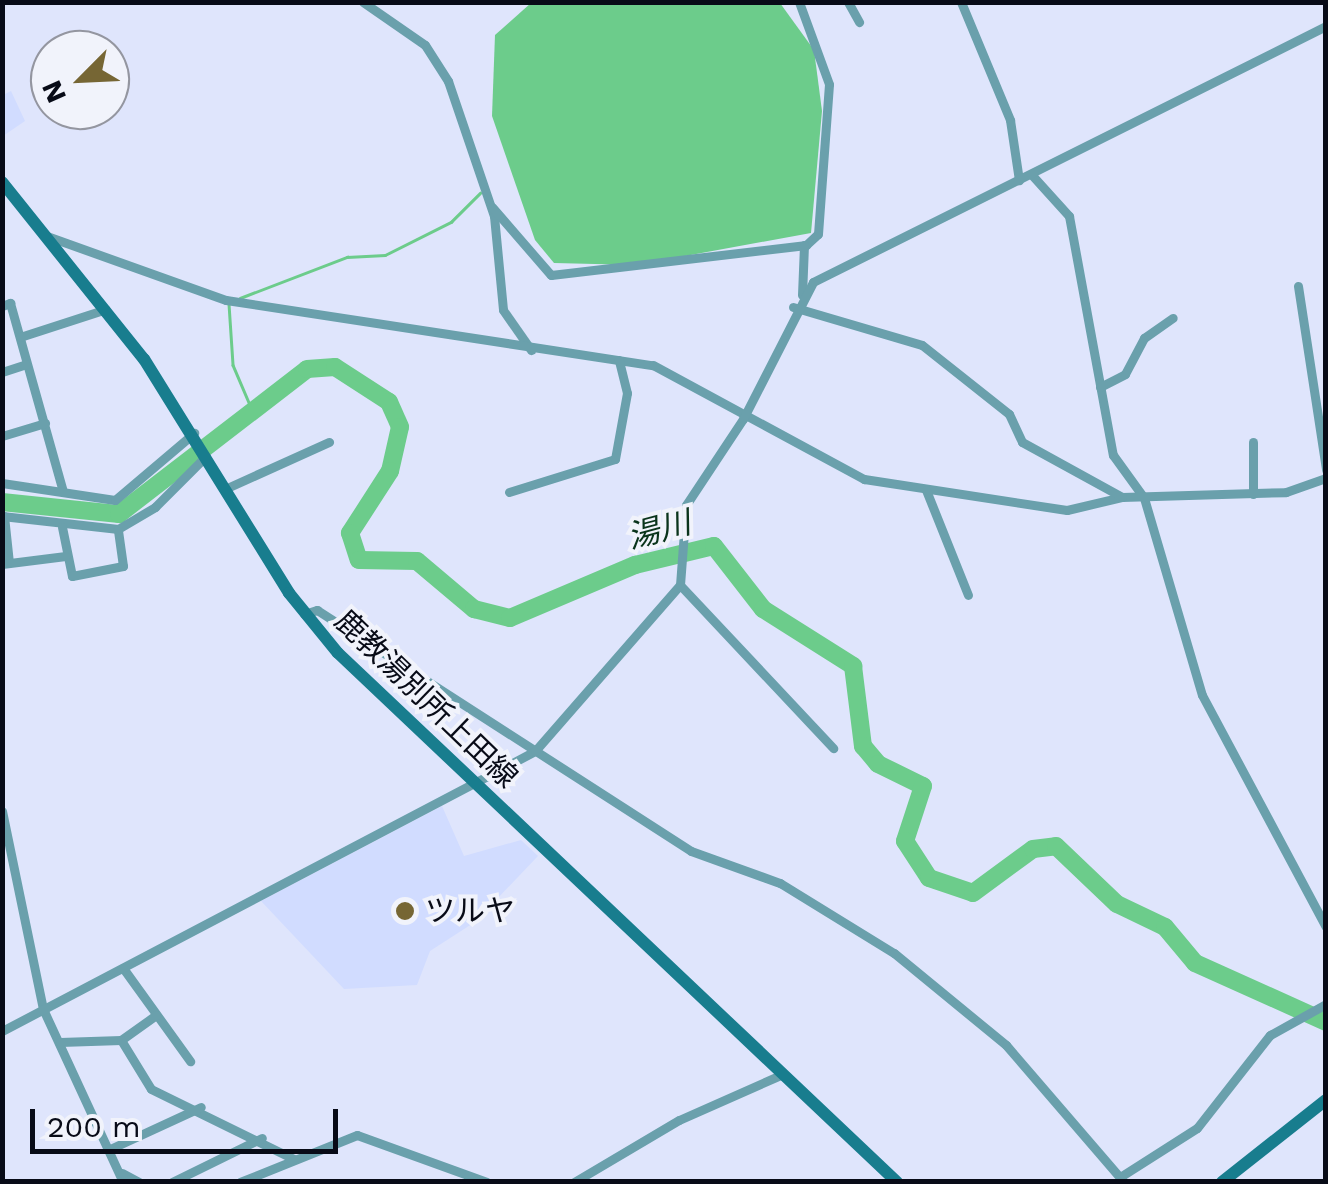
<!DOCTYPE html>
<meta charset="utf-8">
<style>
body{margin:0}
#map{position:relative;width:1328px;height:1184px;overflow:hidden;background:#dfe5fc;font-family:"Work Sans","Noto Sans JP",sans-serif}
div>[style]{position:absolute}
.built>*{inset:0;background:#d1dcff}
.water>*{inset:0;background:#6ccc8b}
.stream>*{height:2.5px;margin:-1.25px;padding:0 1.25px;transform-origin:1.25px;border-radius:1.25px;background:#6ccc8b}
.river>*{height:18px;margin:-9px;padding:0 9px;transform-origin:9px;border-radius:9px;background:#6ccc8b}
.street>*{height:9px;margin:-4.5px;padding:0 4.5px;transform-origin:4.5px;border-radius:4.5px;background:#6aa0ac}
.secondary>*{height:12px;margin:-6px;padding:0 6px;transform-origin:6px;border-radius:6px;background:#187d8e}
.dots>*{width:28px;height:28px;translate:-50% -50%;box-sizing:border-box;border:5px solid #f1f3fb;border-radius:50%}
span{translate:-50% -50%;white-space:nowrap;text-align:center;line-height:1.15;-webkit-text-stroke:8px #f1f3fb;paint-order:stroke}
.street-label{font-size:30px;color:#080b17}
.poi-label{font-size:30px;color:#080b17}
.left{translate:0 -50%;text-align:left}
.water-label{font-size:32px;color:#0a341b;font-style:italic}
.frame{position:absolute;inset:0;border:5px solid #080b17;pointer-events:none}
.north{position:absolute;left:30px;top:30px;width:100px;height:100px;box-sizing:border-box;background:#f1f3fb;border:2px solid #9496a0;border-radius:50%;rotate:246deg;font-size:28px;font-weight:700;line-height:40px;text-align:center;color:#080b17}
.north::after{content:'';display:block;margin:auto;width:35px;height:45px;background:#766634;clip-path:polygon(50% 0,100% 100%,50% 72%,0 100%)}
.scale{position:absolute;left:30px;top:1109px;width:308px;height:45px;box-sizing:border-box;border:5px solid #080b17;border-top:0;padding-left:12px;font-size:30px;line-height:35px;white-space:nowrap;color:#080b17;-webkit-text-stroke:8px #f1f3fb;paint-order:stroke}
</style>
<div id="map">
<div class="built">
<div style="clip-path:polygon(11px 91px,25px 121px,3px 136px,3px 95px)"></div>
<div style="clip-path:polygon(442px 806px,464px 856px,521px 840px,538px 856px,475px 922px,430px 951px,417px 985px,344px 989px,261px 901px)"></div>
</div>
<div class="water">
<div style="clip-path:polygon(531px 3px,780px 3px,814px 50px,822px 111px,811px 233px,636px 265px,554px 263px,535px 240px,492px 116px,495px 35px)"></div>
</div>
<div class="stream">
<div style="left:240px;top:298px;width:115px;rotate:-21deg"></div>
<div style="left:347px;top:257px;width:38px;rotate:-3deg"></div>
<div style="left:385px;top:255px;width:74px;rotate:-26.6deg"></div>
<div style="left:451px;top:222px;width:41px;rotate:-45deg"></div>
<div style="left:229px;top:304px;width:61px;rotate:86.2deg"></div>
<div style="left:233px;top:365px;width:51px;rotate:66.9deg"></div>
</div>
<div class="river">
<div style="left:2px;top:502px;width:118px;rotate:5.9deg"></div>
<div style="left:119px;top:514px;width:237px;rotate:-37.6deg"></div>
<div style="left:307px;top:369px;width:28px;rotate:-4deg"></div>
<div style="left:335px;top:367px;width:64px;rotate:32.9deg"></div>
<div style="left:389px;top:402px;width:27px;rotate:66deg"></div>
<div style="left:400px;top:427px;width:45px;rotate:102.8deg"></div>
<div style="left:390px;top:471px;width:74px;rotate:122.8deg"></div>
<div style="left:350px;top:533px;width:28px;rotate:72deg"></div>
<div style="left:359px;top:560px;width:58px;rotate:1deg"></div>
<div style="left:417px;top:561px;width:75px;rotate:40.1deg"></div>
<div style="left:474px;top:609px;width:37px;rotate:14deg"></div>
<div style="left:510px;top:618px;width:136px;rotate:-23deg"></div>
<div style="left:635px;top:565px;width:81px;rotate:-13.5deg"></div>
<div style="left:714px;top:546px;width:80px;rotate:52.1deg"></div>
<div style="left:763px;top:609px;width:107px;rotate:32.3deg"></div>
<div style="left:853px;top:666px;width:81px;rotate:82.9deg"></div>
<div style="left:863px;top:746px;width:23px;rotate:50deg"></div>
<div style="left:878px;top:764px;width:50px;rotate:26.1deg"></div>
<div style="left:923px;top:786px;width:58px;rotate:108.1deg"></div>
<div style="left:905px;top:841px;width:44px;rotate:57deg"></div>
<div style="left:929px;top:878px;width:46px;rotate:18.8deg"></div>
<div style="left:973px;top:893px;width:74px;rotate:-36.3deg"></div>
<div style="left:1033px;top:849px;width:23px;rotate:-7deg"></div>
<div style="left:1056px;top:846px;width:84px;rotate:43.6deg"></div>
<div style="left:1117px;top:904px;width:53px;rotate:25.6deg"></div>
<div style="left:1165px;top:927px;width:47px;rotate:50.2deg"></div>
<div style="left:1195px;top:963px;width:144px;rotate:24.2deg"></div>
</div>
<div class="street">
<div style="left:363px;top:2px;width:75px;rotate:34.7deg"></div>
<div style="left:425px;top:45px;width:43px;rotate:57.4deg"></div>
<div style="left:448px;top:81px;width:143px;rotate:71.2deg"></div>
<div style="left:494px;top:216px;width:94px;rotate:84.5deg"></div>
<div style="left:503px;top:310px;width:49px;rotate:55deg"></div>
<div style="left:848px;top:2px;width:23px;rotate:61deg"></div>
<div style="left:961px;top:2px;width:128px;rotate:67.4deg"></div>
<div style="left:1010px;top:120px;width:61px;rotate:81.5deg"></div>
<div style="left:1031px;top:174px;width:57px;rotate:47.9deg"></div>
<div style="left:1069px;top:216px;width:243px;rotate:79.6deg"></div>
<div style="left:1113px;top:455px;width:53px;rotate:54.2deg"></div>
<div style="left:1144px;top:498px;width:205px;rotate:73.6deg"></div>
<div style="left:1202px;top:695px;width:263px;rotate:61.9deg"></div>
<div style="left:492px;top:207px;width:90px;rotate:49.1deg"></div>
<div style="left:551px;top:275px;width:257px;rotate:-6.7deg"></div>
<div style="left:806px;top:245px;width:16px;rotate:-43deg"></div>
<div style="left:818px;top:234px;width:150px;rotate:-85.8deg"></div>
<div style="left:829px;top:84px;width:87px;rotate:-110.1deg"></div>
<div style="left:44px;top:235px;width:193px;rotate:19.7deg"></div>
<div style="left:226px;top:300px;width:432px;rotate:8.7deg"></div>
<div style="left:653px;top:365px;width:240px;rotate:28.4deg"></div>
<div style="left:864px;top:479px;width:205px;rotate:8.7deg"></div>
<div style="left:1067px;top:510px;width:57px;rotate:-13.3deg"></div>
<div style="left:1122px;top:497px;width:164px;rotate:-1.7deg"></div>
<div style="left:1286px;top:492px;width:42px;rotate:-19.3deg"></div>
<div style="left:1298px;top:286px;width:186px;rotate:81.3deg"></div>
<div style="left:802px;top:295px;width:50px;rotate:-87.7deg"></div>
<div style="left:2px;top:306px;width:9px;rotate:-21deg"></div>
<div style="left:10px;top:303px;width:196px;rotate:74.3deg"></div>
<div style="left:793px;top:307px;width:134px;rotate:16.4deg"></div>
<div style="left:922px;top:345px;width:111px;rotate:38.4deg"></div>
<div style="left:1009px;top:414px;width:31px;rotate:65deg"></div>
<div style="left:1022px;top:442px;width:114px;rotate:28.8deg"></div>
<div style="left:20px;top:337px;width:90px;rotate:-18deg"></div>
<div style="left:2px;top:372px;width:25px;rotate:-18deg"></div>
<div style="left:1100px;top:387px;width:28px;rotate:-27deg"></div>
<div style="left:1125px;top:374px;width:41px;rotate:-62.2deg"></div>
<div style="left:1144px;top:338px;width:35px;rotate:-35deg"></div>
<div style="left:2px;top:436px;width:45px;rotate:-16.8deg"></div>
<div style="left:2px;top:483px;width:114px;rotate:8.6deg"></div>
<div style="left:115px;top:500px;width:104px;rotate:-40.3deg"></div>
<div style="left:227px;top:488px;width:112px;rotate:-24.3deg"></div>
<div style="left:926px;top:490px;width:113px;rotate:68.2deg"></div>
<div style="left:509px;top:492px;width:111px;rotate:-17.3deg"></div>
<div style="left:615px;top:459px;width:67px;rotate:-79.7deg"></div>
<div style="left:627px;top:393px;width:34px;rotate:-104deg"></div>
<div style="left:1253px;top:494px;width:52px;rotate:-90deg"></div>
<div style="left:2px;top:516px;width:117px;rotate:6.4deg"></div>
<div style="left:118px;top:529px;width:43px;rotate:-30.7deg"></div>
<div style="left:155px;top:507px;width:72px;rotate:-45deg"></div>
<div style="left:4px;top:516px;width:47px;rotate:83.9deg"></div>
<div style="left:62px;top:527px;width:50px;rotate:78.5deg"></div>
<div style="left:72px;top:576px;width:52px;rotate:-11.1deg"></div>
<div style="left:123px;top:566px;width:37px;rotate:-98deg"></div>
<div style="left:2px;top:564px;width:64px;rotate:-7.1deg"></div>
<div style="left:680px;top:585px;width:224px;rotate:46.8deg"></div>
<div style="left:304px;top:614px;width:14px;rotate:-17deg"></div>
<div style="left:317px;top:610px;width:445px;rotate:32.8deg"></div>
<div style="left:691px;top:851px;width:95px;rotate:19.8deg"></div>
<div style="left:780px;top:883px;width:134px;rotate:31.6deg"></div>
<div style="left:894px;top:953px;width:145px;rotate:39.4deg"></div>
<div style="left:1006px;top:1045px;width:181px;rotate:49.3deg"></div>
<div style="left:2px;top:811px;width:202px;rotate:78.3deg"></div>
<div style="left:43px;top:1009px;width:191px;rotate:65.2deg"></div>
<div style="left:123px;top:968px;width:115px;rotate:54.2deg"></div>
<div style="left:2px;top:1031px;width:602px;rotate:-27.71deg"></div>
<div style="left:535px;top:751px;width:220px;rotate:-48.9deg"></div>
<div style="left:680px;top:585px;width:80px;rotate:-85.7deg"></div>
<div style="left:686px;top:505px;width:103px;rotate:-56.5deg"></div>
<div style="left:743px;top:419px;width:154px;rotate:-62.9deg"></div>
<div style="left:813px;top:282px;width:573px;rotate:-26.52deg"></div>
<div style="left:121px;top:1040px;width:43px;rotate:-35.5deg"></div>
<div style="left:60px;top:1042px;width:61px;rotate:-1.9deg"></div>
<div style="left:121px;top:1040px;width:57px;rotate:58.5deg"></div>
<div style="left:151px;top:1089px;width:159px;rotate:26.1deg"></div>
<div style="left:110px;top:1149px;width:100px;rotate:-24.8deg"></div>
<div style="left:122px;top:1173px;width:19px;rotate:28deg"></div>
<div style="left:1120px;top:1177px;width:91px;rotate:-32.5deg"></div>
<div style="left:1197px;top:1128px;width:118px;rotate:-51.9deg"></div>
<div style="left:1270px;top:1035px;width:64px;rotate:-29deg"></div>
<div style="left:172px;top:1182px;width:100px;rotate:-26.1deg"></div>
<div style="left:240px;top:1182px;width:126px;rotate:-21.9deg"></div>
<div style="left:357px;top:1135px;width:138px;rotate:19.9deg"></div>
<div style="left:574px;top:1182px;width:122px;rotate:-30.6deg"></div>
<div style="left:679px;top:1120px;width:114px;rotate:-23.9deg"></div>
</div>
<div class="secondary">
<div style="left:2px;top:182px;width:227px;rotate:51.3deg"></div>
<div style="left:144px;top:359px;width:275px;rotate:58.2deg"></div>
<div style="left:289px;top:593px;width:77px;rotate:50.8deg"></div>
<div style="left:338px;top:653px;width:770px;rotate:43.42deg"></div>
<div style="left:1222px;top:1182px;width:132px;rotate:-38.3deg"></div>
</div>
<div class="dots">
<div style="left:405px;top:911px;background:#766634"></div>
</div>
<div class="street-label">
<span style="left:426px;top:699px;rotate:44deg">鹿教湯別所上田線</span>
</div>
<div class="poi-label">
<span class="left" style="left:425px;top:911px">ツルヤ</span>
</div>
<div class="water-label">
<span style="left:659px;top:530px;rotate:-15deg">湯川</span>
</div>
<div class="frame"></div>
<div class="north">N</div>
<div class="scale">200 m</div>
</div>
